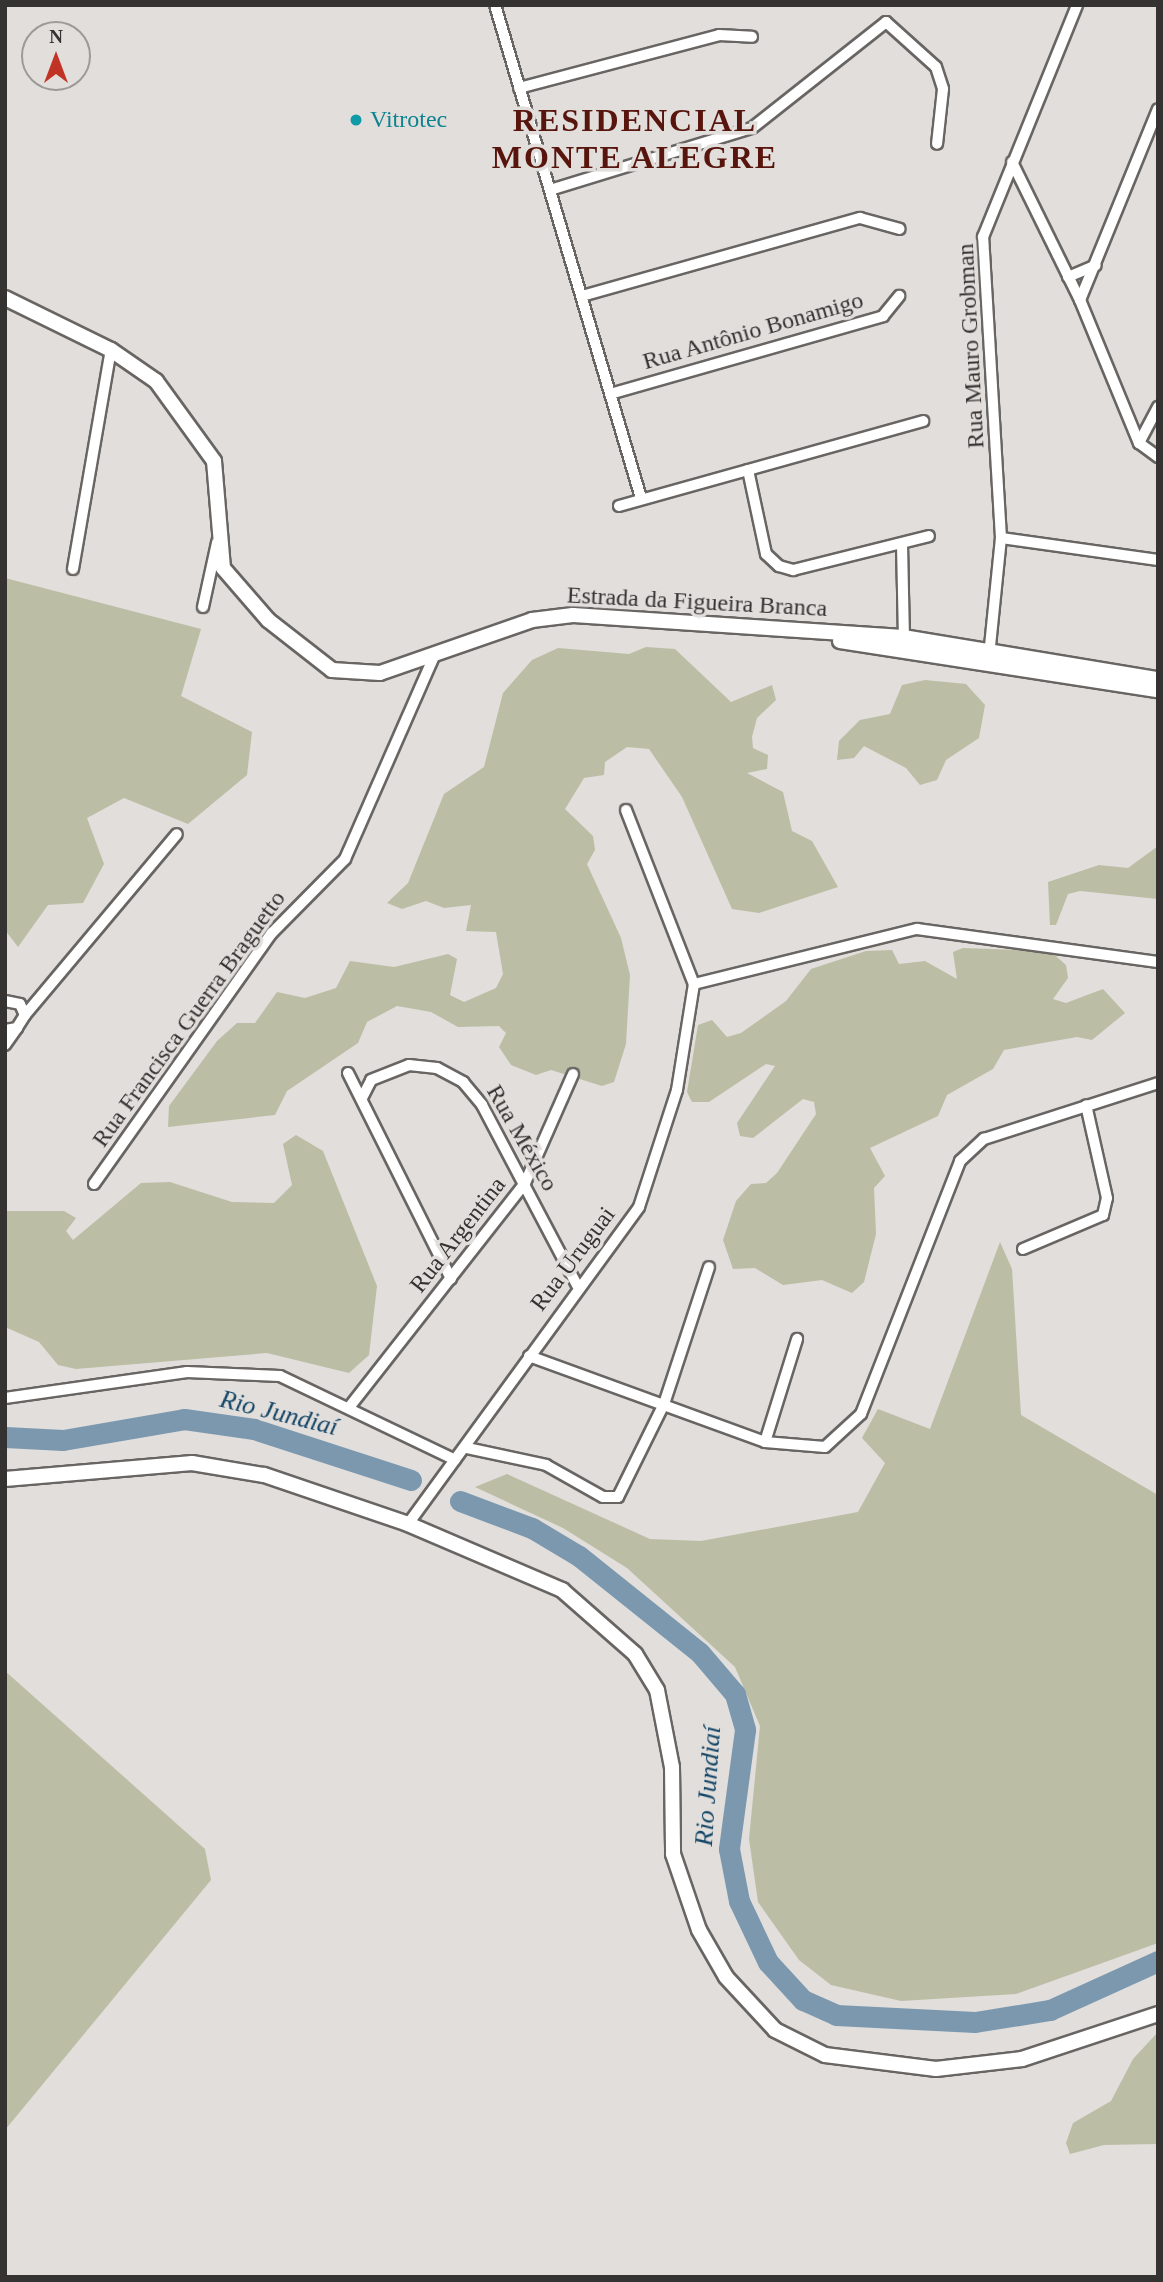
<!DOCTYPE html>
<meta charset="utf-8">
<style>
body{margin:0}
#map{position:relative;width:1163px;height:2282px;overflow:hidden;background:#e1dedb;font-family:Georgia,serif}
div>[style]{position:absolute}
.green>*{inset:0;background:#bbbea4}
.river>*{height:21px;margin:-10.5px;padding:0 10.5px;transform-origin:10.5px;border-radius:10.5px;background:#7b98af}
.roads{filter:drop-shadow(2px 0 #686563) drop-shadow(-2px 0 #686563) drop-shadow(0 2px #686563) drop-shadow(0 -2px #686563)}
.street>*{height:10px;margin:-5px;padding:0 5px;transform-origin:5px;border-radius:5px;background:#fff}
.secondary>*{height:14px;margin:-7px;padding:0 7px;transform-origin:7px;border-radius:7px;background:#fff}
.dots>*{width:19px;height:19px;translate:-50% -50%;box-sizing:border-box;border:4px solid #e1dedb;border-radius:50%}
span{translate:-50% -50%;white-space:nowrap;text-align:center;line-height:1.15;-webkit-text-stroke:7px #e1dedb;paint-order:stroke}
.culture-label{font-size:24px;color:#0d838f}
.left{translate:0 -50%;text-align:left}
.street-label{font-size:24px;color:#343332}
.water-label{font-size:26px;color:#134566;font-style:italic}
.district-label{font-size:32px;color:#58150d;font-weight:700;letter-spacing:2px}
.frame{position:absolute;inset:0;border:7px solid #343332;pointer-events:none}
.north{position:absolute;left:21px;top:21px;width:70px;height:70px;box-sizing:border-box;background:#e1dedb;border:2px solid #9c9a97;border-radius:50%;rotate:0deg;font-size:19px;font-weight:700;line-height:28px;text-align:center;color:#343332}
.north::after{content:'';display:block;margin:auto;width:24px;height:32px;background:#c03325;clip-path:polygon(50% 0,100% 100%,50% 72%,0 100%)}
</style>
<div id="map">
<div class="green">
<div style="clip-path:polygon(5px 578px,201px 629px,181px 696px,252px 732px,247px 775px,188px 824px,124px 798px,87px 818px,104px 864px,83px 903px,48px 905px,18px 947px,5px 930px)"></div>
<div style="clip-path:polygon(646px 647px,675px 649px,731px 702px,772px 685px,776px 700px,757px 718px,752px 737px,753px 748px,768px 755px,767px 769px,747px 773px,783px 792px,792px 831px,812px 841px,838px 887px,759px 913px,732px 909px,682px 797px,649px 749px,627px 747px,605px 762px,604px 775px,584px 778px,565px 809px,593px 836px,595px 850px,587px 864px,621px 938px,630px 975px,626px 1044px,614px 1082px,602px 1086px,551px 1070px,536px 1075px,511px 1065px,499px 1047px,506px 1033px,499px 1026px,458px 1027px,431px 1012px,397px 1006px,367px 1022px,358px 1043px,287px 1091px,275px 1115px,168px 1127px,169px 1106px,217px 1041px,237px 1023px,255px 1023px,277px 992px,305px 998px,336px 988px,350px 961px,394px 967px,448px 954px,457px 959px,450px 995px,464px 1002px,496px 988px,503px 974px,496px 932px,466px 931px,471px 905px,444px 908px,426px 901px,402px 909px,387px 903px,408px 883px,444px 794px,484px 767px,503px 693px,532px 660px,558px 648px,629px 654px)"></div>
<div style="clip-path:polygon(925px 680px,966px 684px,985px 705px,979px 738px,946px 760px,937px 780px,920px 785px,906px 768px,864px 746px,854px 758px,837px 760px,839px 741px,860px 720px,890px 714px,902px 685px)"></div>
<div style="clip-path:polygon(1158px 846px,1158px 899px,1080px 891px,1068px 894px,1056px 925px,1050px 925px,1048px 882px,1099px 865px,1128px 868px)"></div>
<div style="clip-path:polygon(963px 948px,1050px 951px,1066px 965px,1068px 978px,1053px 999px,1066px 1003px,1103px 989px,1125px 1013px,1092px 1040px,1077px 1037px,1004px 1050px,993px 1069px,947px 1095px,938px 1116px,870px 1148px,885px 1176px,874px 1188px,876px 1234px,864px 1282px,852px 1293px,822px 1280px,783px 1285px,755px 1268px,733px 1269px,723px 1240px,736px 1201px,751px 1184px,766px 1183px,777px 1173px,816px 1114px,814px 1102px,803px 1099px,753px 1138px,740px 1136px,737px 1123px,775px 1066px,766px 1064px,709px 1102px,692px 1102px,687px 1092px,698px 1025px,712px 1020px,727px 1037px,741px 1033px,786px 1001px,811px 969px,866px 951px,892px 950px,899px 964px,925px 961px,957px 979px,953px 952px)"></div>
<div style="clip-path:polygon(296px 1135px,323px 1151px,377px 1286px,369px 1355px,349px 1373px,267px 1353px,76px 1369px,58px 1365px,39px 1342px,5px 1327px,5px 1211px,64px 1211px,76px 1218px,66px 1231px,73px 1240px,141px 1183px,170px 1182px,232px 1202px,274px 1203px,292px 1185px,283px 1144px)"></div>
<div style="clip-path:polygon(1000px 1242px,1012px 1269px,1021px 1415px,1158px 1495px,1158px 1943px,1016px 1994px,901px 2001px,831px 1985px,799px 1960px,758px 1902px,749px 1839px,760px 1726px,735px 1667px,627px 1568px,563px 1528px,475px 1487px,507px 1474px,650px 1539px,701px 1541px,858px 1512px,885px 1463px,862px 1438px,878px 1409px,930px 1429px)"></div>
<div style="clip-path:polygon(5px 1671px,205px 1849px,211px 1880px,5px 2130px)"></div>
<div style="clip-path:polygon(1158px 2032px,1158px 2144px,1104px 2145px,1070px 2154px,1066px 2143px,1073px 2123px,1111px 2101px,1133px 2059px)"></div>
</div>
<div class="river">
<div style="left:5px;top:1437px;width:58px;rotate:3deg"></div>
<div style="left:63px;top:1440px;width:123px;rotate:-9.8deg"></div>
<div style="left:184px;top:1419px;width:71px;rotate:8.1deg"></div>
<div style="left:254px;top:1429px;width:165px;rotate:18deg"></div>
<div style="left:460px;top:1501px;width:77px;rotate:20.6deg"></div>
<div style="left:532px;top:1528px;width:55px;rotate:30.8deg"></div>
<div style="left:579px;top:1556px;width:155px;rotate:38.7deg"></div>
<div style="left:700px;top:1653px;width:54px;rotate:49.5deg"></div>
<div style="left:735px;top:1694px;width:37px;rotate:74deg"></div>
<div style="left:745px;top:1730px;width:120px;rotate:97.7deg"></div>
<div style="left:729px;top:1849px;width:53px;rotate:79.1deg"></div>
<div style="left:739px;top:1901px;width:68px;rotate:64.6deg"></div>
<div style="left:768px;top:1962px;width:52px;rotate:47.4deg"></div>
<div style="left:803px;top:2000px;width:36px;rotate:24deg"></div>
<div style="left:836px;top:2015px;width:139px;rotate:2.9deg"></div>
<div style="left:975px;top:2022px;width:76px;rotate:-9.1deg"></div>
<div style="left:1050px;top:2010px;width:119px;rotate:-24.4deg"></div>
</div>
<div class="roads">
<div class="street">
<div style="left:495px;top:5px;width:514px;rotate:73.5deg"></div>
<div style="left:519px;top:88px;width:207px;rotate:-14.8deg"></div>
<div style="left:719px;top:35px;width:33px;rotate:3deg"></div>
<div style="left:1012px;top:162px;width:154px;rotate:63.8deg"></div>
<div style="left:1080px;top:300px;width:155px;rotate:67.6deg"></div>
<div style="left:1139px;top:443px;width:24px;rotate:36deg"></div>
<div style="left:550px;top:190px;width:211px;rotate:-17.1deg"></div>
<div style="left:752px;top:128px;width:171px;rotate:-38.3deg"></div>
<div style="left:886px;top:22px;width:67px;rotate:42deg"></div>
<div style="left:936px;top:67px;width:23px;rotate:72deg"></div>
<div style="left:943px;top:89px;width:55px;rotate:96.2deg"></div>
<div style="left:1068px;top:277px;width:30px;rotate:-23deg"></div>
<div style="left:582px;top:296px;width:289px;rotate:-15.7deg"></div>
<div style="left:860px;top:218px;width:41px;rotate:15.4deg"></div>
<div style="left:1080px;top:300px;width:206px;rotate:-67.8deg"></div>
<div style="left:610px;top:394px;width:284px;rotate:-15.9deg"></div>
<div style="left:883px;top:316px;width:26px;rotate:-51deg"></div>
<div style="left:1139px;top:443px;width:41px;rotate:-62.2deg"></div>
<div style="left:748px;top:470px;width:86px;rotate:77.9deg"></div>
<div style="left:766px;top:554px;width:18px;rotate:43deg"></div>
<div style="left:779px;top:566px;width:15px;rotate:16deg"></div>
<div style="left:793px;top:570px;width:140px;rotate:-14deg"></div>
<div style="left:619px;top:506px;width:316px;rotate:-15.6deg"></div>
<div style="left:1001px;top:538px;width:159px;rotate:8deg"></div>
<div style="left:902px;top:544px;width:98px;rotate:88.8deg"></div>
<div style="left:73px;top:569px;width:222px;rotate:-80.2deg"></div>
<div style="left:203px;top:607px;width:66px;rotate:-77.7deg"></div>
<div style="left:989px;top:656px;width:119px;rotate:-84.2deg"></div>
<div style="left:1001px;top:538px;width:302px;rotate:-93.4deg"></div>
<div style="left:983px;top:237px;width:250px;rotate:-67.9deg"></div>
<div style="left:626px;top:810px;width:187px;rotate:68.7deg"></div>
<div style="left:694px;top:984px;width:230px;rotate:-13.9deg"></div>
<div style="left:917px;top:929px;width:243px;rotate:7.8deg"></div>
<div style="left:5px;top:1001px;width:15px;rotate:11deg"></div>
<div style="left:20px;top:1004px;width:12px;rotate:66deg"></div>
<div style="left:25px;top:1015px;width:15px;rotate:122deg"></div>
<div style="left:17px;top:1028px;width:12px;rotate:171deg"></div>
<div style="left:25px;top:1015px;width:236px;rotate:-50deg"></div>
<div style="left:5px;top:1045px;width:21px;rotate:-55deg"></div>
<div style="left:348px;top:1073px;width:230px;rotate:63.4deg"></div>
<div style="left:362px;top:1098px;width:20px;rotate:-63deg"></div>
<div style="left:371px;top:1080px;width:41px;rotate:-21.5deg"></div>
<div style="left:409px;top:1065px;width:28px;rotate:6deg"></div>
<div style="left:437px;top:1068px;width:30px;rotate:28deg"></div>
<div style="left:463px;top:1082px;width:30px;rotate:50deg"></div>
<div style="left:482px;top:1105px;width:204px;rotate:62.2deg"></div>
<div style="left:94px;top:1184px;width:308px;rotate:-54.7deg"></div>
<div style="left:272px;top:933px;width:104px;rotate:-45.4deg"></div>
<div style="left:345px;top:859px;width:219px;rotate:-66.3deg"></div>
<div style="left:1023px;top:1249px;width:87px;rotate:-23deg"></div>
<div style="left:1103px;top:1215px;width:17px;rotate:-77deg"></div>
<div style="left:1107px;top:1198px;width:95px;rotate:-102.7deg"></div>
<div style="left:529px;top:1356px;width:251px;rotate:20deg"></div>
<div style="left:765px;top:1442px;width:60px;rotate:4.8deg"></div>
<div style="left:825px;top:1447px;width:49px;rotate:-42.5deg"></div>
<div style="left:861px;top:1414px;width:272px;rotate:-68.6deg"></div>
<div style="left:960px;top:1161px;width:33px;rotate:-43deg"></div>
<div style="left:984px;top:1139px;width:183px;rotate:-17.8deg"></div>
<div style="left:5px;top:1398px;width:184px;rotate:-8.1deg"></div>
<div style="left:187px;top:1372px;width:93px;rotate:2.5deg"></div>
<div style="left:280px;top:1376px;width:194px;rotate:25.6deg"></div>
<div style="left:351px;top:1405px;width:282px;rotate:-51.9deg"></div>
<div style="left:525px;top:1183px;width:119px;rotate:-66.2deg"></div>
<div style="left:765px;top:1442px;width:108px;rotate:-72.7deg"></div>
<div style="left:467px;top:1448px;width:81px;rotate:12.1deg"></div>
<div style="left:546px;top:1465px;width:65px;rotate:29.3deg"></div>
<div style="left:603px;top:1497px;width:15px"></div>
<div style="left:618px;top:1497px;width:104px;rotate:-63.7deg"></div>
<div style="left:664px;top:1404px;width:144px;rotate:-71.8deg"></div>
<div style="left:408px;top:1524px;width:392px;rotate:-53.9deg"></div>
<div style="left:639px;top:1207px;width:123px;rotate:-72deg"></div>
<div style="left:677px;top:1090px;width:107px;rotate:-80.9deg"></div>
</div>
<div class="secondary">
<div style="left:5px;top:298px;width:118px;rotate:26.1deg"></div>
<div style="left:111px;top:350px;width:55px;rotate:34.6deg"></div>
<div style="left:156px;top:381px;width:99px;rotate:54.1deg"></div>
<div style="left:214px;top:461px;width:107px;rotate:85.2deg"></div>
<div style="left:223px;top:568px;width:69px;rotate:49.1deg"></div>
<div style="left:268px;top:620px;width:81px;rotate:38deg"></div>
<div style="left:332px;top:670px;width:48px;rotate:3.6deg"></div>
<div style="left:380px;top:673px;width:161px;rotate:-19.2deg"></div>
<div style="left:532px;top:620px;width:41px;rotate:-7deg"></div>
<div style="left:573px;top:615px;width:331px;rotate:3.8deg"></div>
<div style="left:903px;top:637px;width:258px;rotate:9.4deg"></div>
<div style="left:840px;top:641px;width:322px;rotate:8.8deg"></div>
<div style="left:5px;top:1479px;width:188px;rotate:-4.9deg"></div>
<div style="left:192px;top:1463px;width:73px;rotate:9.5deg"></div>
<div style="left:264px;top:1475px;width:152px;rotate:18.8deg"></div>
<div style="left:408px;top:1524px;width:168px;rotate:23.2deg"></div>
<div style="left:562px;top:1590px;width:97px;rotate:41.2deg"></div>
<div style="left:635px;top:1654px;width:42px;rotate:58.6deg"></div>
<div style="left:657px;top:1690px;width:78px;rotate:79deg"></div>
<div style="left:672px;top:1767px;width:87px;rotate:89.3deg"></div>
<div style="left:673px;top:1854px;width:80px;rotate:71.1deg"></div>
<div style="left:699px;top:1930px;width:54px;rotate:60.1deg"></div>
<div style="left:726px;top:1977px;width:72px;rotate:47.2deg"></div>
<div style="left:775px;top:2030px;width:56px;rotate:26.6deg"></div>
<div style="left:825px;top:2055px;width:112px;rotate:7.2deg"></div>
<div style="left:936px;top:2069px;width:87px;rotate:-6.6deg"></div>
<div style="left:1022px;top:2059px;width:143px;rotate:-18.3deg"></div>
</div>
</div>
<div class="dots">
<div style="left:356px;top:120px;background:#0f9aa8"></div>
</div>
<div class="culture-label">
<span class="left" style="left:370px;top:120px">Vitrotec</span>
</div>
<div class="street-label">
<span style="left:753px;top:331px;rotate:-16deg">Rua Antônio Bonamigo</span>
<span style="left:971px;top:346px;rotate:-93deg">Rua Mauro Grobman</span>
<span style="left:697px;top:602px;rotate:3deg">Estrada da Figueira Branca</span>
<span style="left:189px;top:1019px;rotate:-54deg">Rua Francisca Guerra Braguetto</span>
<span style="left:522px;top:1138px;rotate:60deg">Rua México</span>
<span style="left:458px;top:1235px;rotate:-52deg">Rua Argentina</span>
<span style="left:573px;top:1259px;rotate:-53deg">Rua Uruguai</span>
</div>
<div class="water-label">
<span style="left:279px;top:1413px;rotate:14deg">Rio Jundiaí</span>
<span style="left:708px;top:1786px;rotate:-86deg">Rio Jundiaí</span>
</div>
<div class="district-label">
<span style="left:635px;top:139px">RESIDENCIAL<br>MONTE ALEGRE</span>
</div>
<div class="frame"></div>
<div class="north">N</div>
</div>
